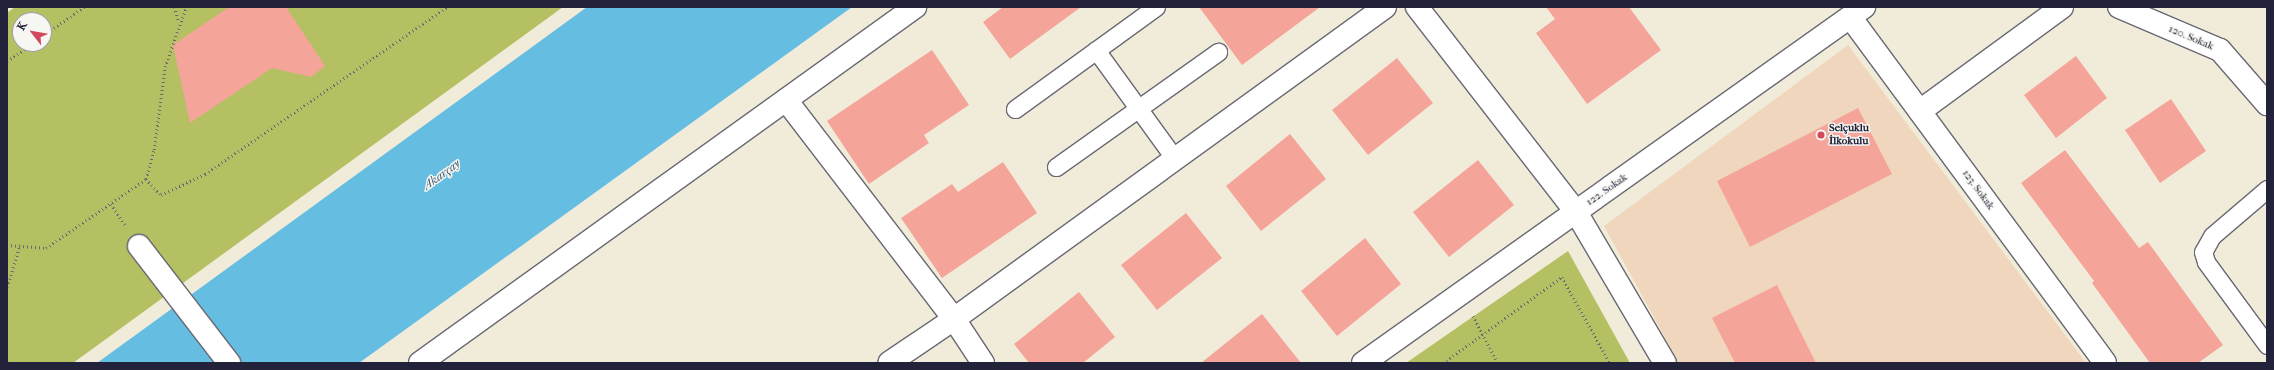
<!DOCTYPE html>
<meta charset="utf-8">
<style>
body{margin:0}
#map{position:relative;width:2274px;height:370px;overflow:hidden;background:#f1ecda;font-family:"IM FELL French Canon",serif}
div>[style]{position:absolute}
.built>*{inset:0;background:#f0d6bc}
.green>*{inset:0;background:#b4c062}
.water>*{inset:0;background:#65bde2}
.building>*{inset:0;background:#f5a499}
.path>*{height:2.5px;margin-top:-1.25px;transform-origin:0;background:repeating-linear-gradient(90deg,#6a6973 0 1px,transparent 0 4px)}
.roads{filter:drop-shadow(1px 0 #6a6973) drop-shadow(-1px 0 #6a6973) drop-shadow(0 1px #6a6973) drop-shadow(0 -1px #6a6973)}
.service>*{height:17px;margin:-8.5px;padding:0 8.5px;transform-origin:8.5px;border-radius:8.5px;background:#fff}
.pedestrian>*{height:22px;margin:-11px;padding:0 11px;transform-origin:11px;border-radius:11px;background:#fff}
.minor>*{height:22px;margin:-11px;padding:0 11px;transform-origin:11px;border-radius:11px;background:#fff}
.dots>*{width:11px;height:11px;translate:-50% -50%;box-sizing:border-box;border:2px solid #f6f6f2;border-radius:50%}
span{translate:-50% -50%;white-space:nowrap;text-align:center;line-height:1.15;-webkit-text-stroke:3px #f6f6f2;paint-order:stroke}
.street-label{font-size:11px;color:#22223b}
.poi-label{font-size:11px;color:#22223b;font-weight:700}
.left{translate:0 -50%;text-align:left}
.water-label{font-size:12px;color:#395875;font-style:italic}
.frame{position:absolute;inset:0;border:8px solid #22223b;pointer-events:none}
.north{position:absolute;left:12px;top:12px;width:40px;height:40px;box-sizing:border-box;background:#f6f6f2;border:1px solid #a1a1a9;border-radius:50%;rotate:301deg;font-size:11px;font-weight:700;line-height:16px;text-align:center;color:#22223b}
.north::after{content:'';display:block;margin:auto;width:14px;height:18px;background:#d1495b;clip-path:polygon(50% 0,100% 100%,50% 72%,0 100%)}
</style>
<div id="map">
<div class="built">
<div style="clip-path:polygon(1848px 45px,2086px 363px,1679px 363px,1604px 226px)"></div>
</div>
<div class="green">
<div style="clip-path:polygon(evenodd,15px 7px,563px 7px,73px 363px,7px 363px,7px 13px,15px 7px,20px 20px,44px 20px,44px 44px,20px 44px,20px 20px)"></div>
<div style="clip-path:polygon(1568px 251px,1630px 363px,1406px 363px)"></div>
</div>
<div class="water">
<div style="clip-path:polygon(587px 7px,852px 7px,359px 363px,97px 363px)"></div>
</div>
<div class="building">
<div style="clip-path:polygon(229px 7px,286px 7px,325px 66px,311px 77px,272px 68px,190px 123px,173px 45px)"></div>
<div style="clip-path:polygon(1003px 7px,1081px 7px,1010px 59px,983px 22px)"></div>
<div style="clip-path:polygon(1199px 7px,1320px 7px,1242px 65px)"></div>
<div style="clip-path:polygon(1546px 7px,1629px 7px,1661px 50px,1587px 104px,1536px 33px,1555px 19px)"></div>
<div style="clip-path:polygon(932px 50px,969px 105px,924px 135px,929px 143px,869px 184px,827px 121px)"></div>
<div style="clip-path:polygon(2076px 56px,2107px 98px,2056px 138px,2024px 95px)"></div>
<div style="clip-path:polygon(1397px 58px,1433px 103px,1368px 155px,1332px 110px)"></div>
<div style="clip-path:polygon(2171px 99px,2206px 151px,2160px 183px,2125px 130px)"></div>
<div style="clip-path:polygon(1858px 108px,1892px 174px,1750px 247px,1717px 181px)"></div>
<div style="clip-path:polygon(1290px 134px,1326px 179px,1261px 231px,1226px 186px)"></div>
<div style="clip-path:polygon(2065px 150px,2139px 248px,2148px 242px,2223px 345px,2198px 363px,2150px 363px,2092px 283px,2094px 281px,2021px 183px)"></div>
<div style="clip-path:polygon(1478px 160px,1514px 205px,1449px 257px,1413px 212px)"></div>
<div style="clip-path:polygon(1003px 162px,1037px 213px,942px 278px,901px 218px,952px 184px,958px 192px)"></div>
<div style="clip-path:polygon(1186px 213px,1222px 258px,1157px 310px,1121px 265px)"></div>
<div style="clip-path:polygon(1365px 238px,1401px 284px,1337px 336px,1301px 291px)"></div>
<div style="clip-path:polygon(1777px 285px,1816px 363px,1735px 363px,1712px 318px)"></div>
<div style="clip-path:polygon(1079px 292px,1115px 337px,1083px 363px,1029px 363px,1014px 344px)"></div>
<div style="clip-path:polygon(1262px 314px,1301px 363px,1201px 363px)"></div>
</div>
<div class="path">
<div style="left:175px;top:7px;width:16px;rotate:76deg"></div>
<div style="left:44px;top:35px;width:49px;rotate:-35deg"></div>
<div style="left:7px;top:61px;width:30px;rotate:-34deg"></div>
<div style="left:146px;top:179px;width:30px;rotate:-75deg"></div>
<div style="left:154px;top:150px;width:84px;rotate:-82.5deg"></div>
<div style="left:165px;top:67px;width:64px;rotate:-70.7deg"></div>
<div style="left:111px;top:204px;width:25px;rotate:56deg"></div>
<div style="left:7px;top:245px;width:39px;rotate:4deg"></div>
<div style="left:46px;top:248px;width:121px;rotate:-34.6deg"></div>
<div style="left:146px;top:179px;width:22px;rotate:47deg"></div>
<div style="left:161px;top:195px;width:49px;rotate:-25.5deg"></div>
<div style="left:205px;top:174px;width:294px;rotate:-34.6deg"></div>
<div style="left:7px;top:287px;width:44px;rotate:-72.8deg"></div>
<div style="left:1473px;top:316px;width:53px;rotate:62deg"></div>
<div style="left:1443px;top:363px;width:147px;rotate:-35.9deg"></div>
<div style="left:1562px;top:277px;width:98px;rotate:60.8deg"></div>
</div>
<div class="roads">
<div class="service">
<div style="left:1096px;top:50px;width:135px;rotate:54.1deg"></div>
<div style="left:1015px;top:109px;width:174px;rotate:-35.9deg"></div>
<div style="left:1056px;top:167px;width:199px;rotate:-35.4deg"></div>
<div style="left:2267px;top:189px;width:72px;rotate:139.5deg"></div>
<div style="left:2212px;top:236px;width:18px;rotate:119deg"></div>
<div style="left:2203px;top:252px;width:10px;rotate:73deg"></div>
<div style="left:2206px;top:262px;width:103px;rotate:53.7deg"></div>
</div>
<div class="pedestrian">
<div style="left:139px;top:246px;width:148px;rotate:52.4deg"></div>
<div style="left:420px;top:363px;width:610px;rotate:-35.72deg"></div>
</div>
<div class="minor">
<div style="left:1417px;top:7px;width:259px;rotate:52.2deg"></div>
<div style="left:1576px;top:212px;width:175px;rotate:59.5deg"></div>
<div style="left:2119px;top:7px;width:110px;rotate:23.1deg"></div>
<div style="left:2220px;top:50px;width:72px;rotate:49deg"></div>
<div style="left:1851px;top:18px;width:428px;rotate:53.6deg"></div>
<div style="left:786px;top:100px;width:276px;rotate:52.5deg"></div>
<div style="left:954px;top:319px;width:78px;rotate:145.9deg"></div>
<div style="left:1920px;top:111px;width:176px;rotate:-36.2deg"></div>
<div style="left:983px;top:363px;width:53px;rotate:-123.4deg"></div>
<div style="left:954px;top:319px;width:532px;rotate:-35.9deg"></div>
<div style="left:1363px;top:363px;width:615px;rotate:-35.4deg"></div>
</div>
</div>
<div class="dots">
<div style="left:1821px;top:135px;background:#d1495b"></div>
</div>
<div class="street-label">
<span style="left:2191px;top:38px;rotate:23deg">120. Sokak</span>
<span style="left:1607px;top:190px;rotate:-35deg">122. Sokak</span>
<span style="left:1978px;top:190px;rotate:54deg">123. Sokak</span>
</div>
<div class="poi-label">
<span class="left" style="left:1829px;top:135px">Selçuklu<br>İlkokulu</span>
</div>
<div class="water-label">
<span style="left:442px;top:175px;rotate:-36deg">Akarçay</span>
</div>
<div class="frame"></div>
<div class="north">K</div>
</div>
